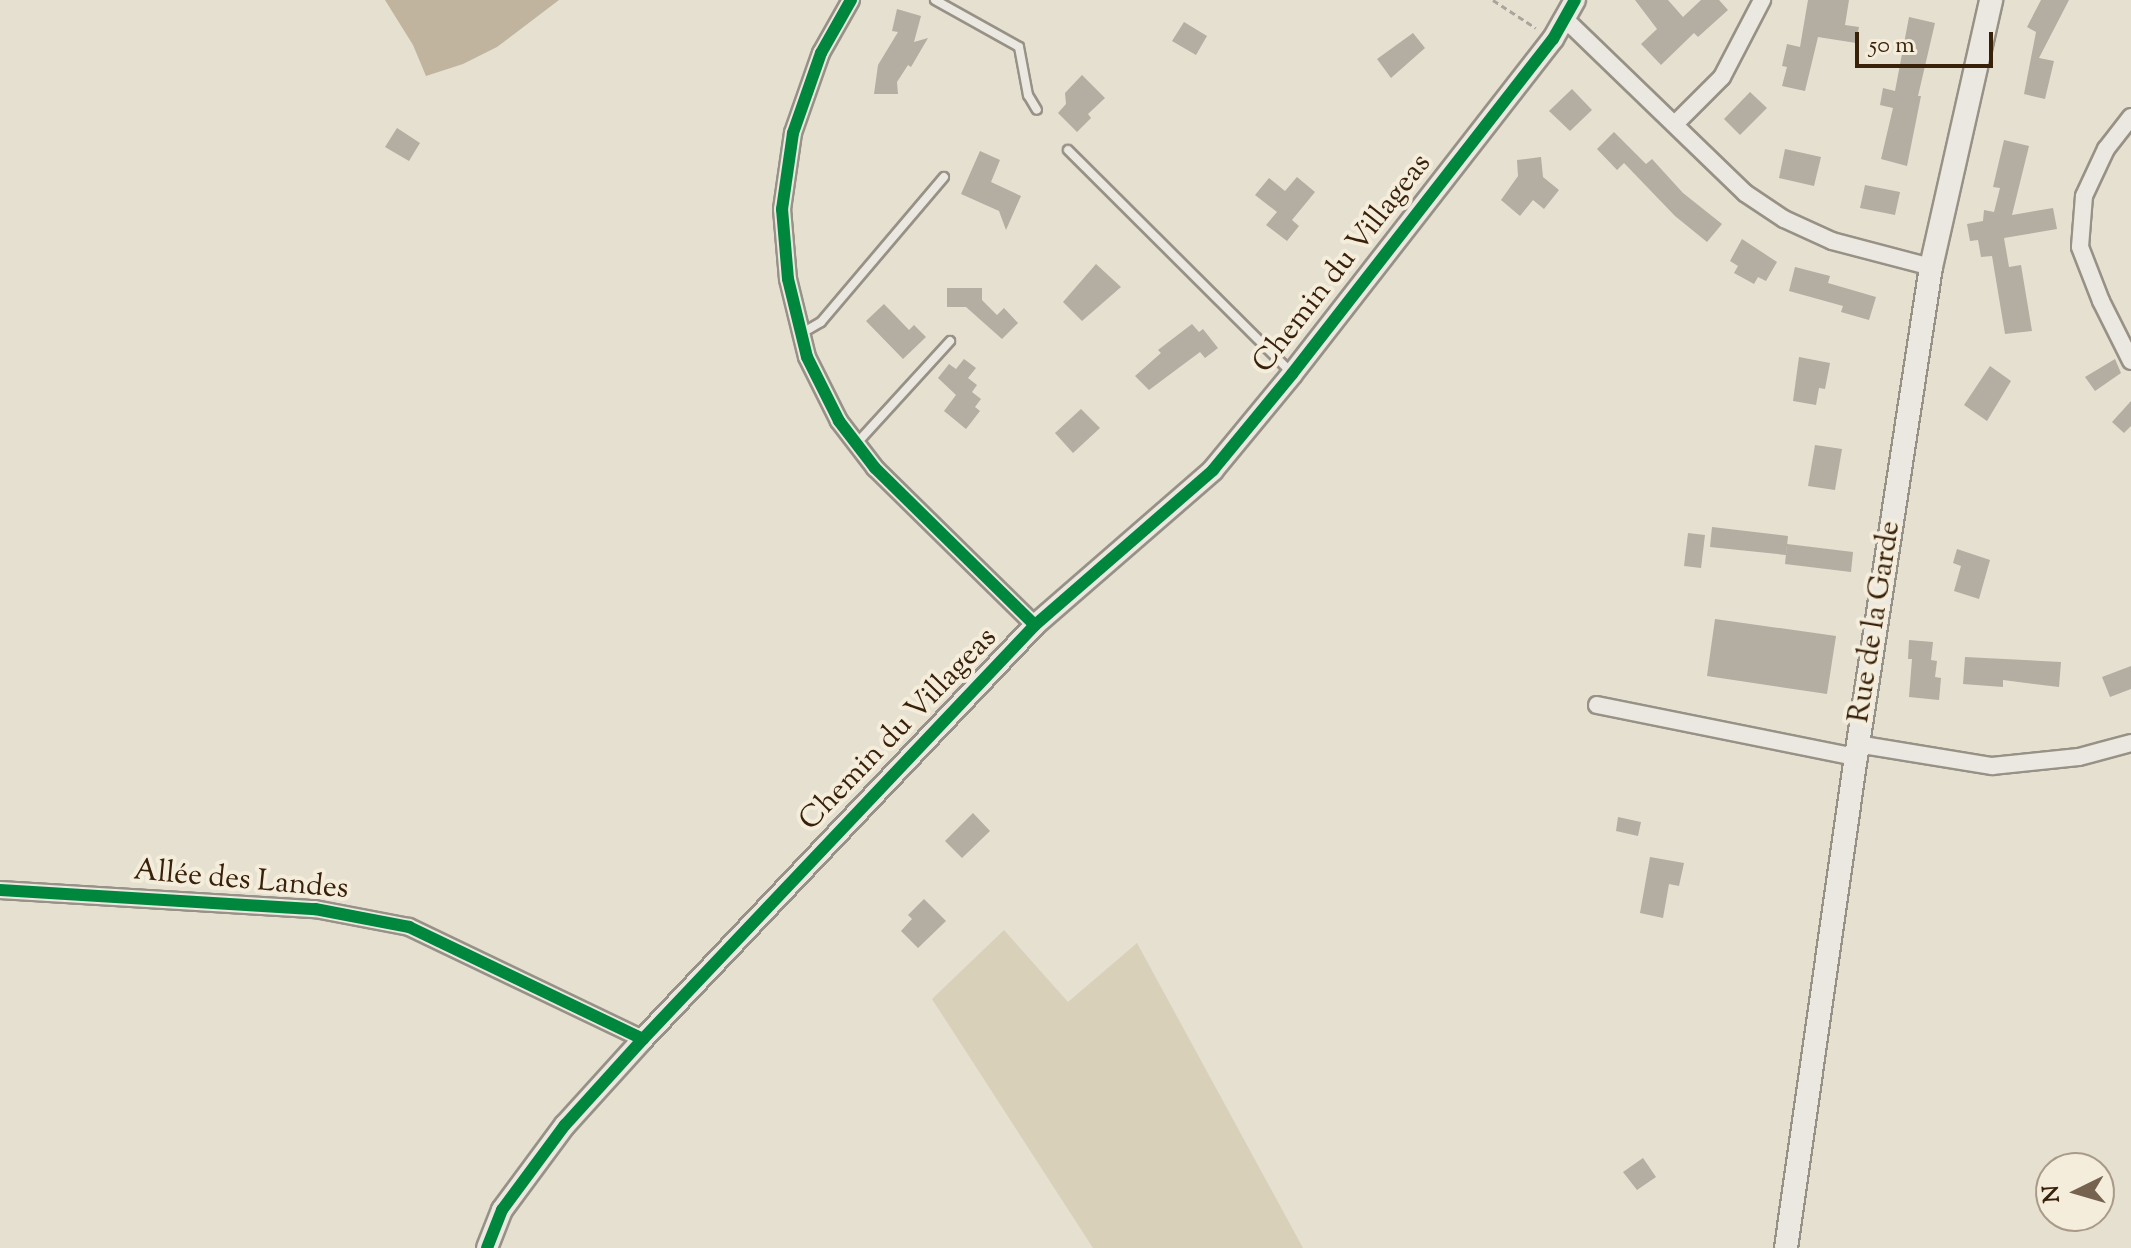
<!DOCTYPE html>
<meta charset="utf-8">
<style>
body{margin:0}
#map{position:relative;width:2131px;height:1248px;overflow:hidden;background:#e6e0d1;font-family:"Sorts Mill Goudy",serif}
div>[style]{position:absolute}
.green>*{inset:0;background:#d9d0ba}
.water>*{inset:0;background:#c0b49e}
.building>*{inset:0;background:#b3ada2}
.path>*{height:3px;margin-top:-1.5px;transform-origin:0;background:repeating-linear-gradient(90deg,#a9a49c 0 6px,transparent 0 10px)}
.roads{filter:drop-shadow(2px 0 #979186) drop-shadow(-2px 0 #979186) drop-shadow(0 2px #979186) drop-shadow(0 -2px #979186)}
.service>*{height:8px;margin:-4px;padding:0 4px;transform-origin:4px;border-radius:4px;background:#ebe8e1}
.minor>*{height:16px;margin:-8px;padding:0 8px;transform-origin:8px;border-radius:8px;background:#ebe8e1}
.tertiary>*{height:20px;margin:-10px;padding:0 10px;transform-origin:10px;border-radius:10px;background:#ebe8e1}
.secondary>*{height:22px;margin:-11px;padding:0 11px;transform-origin:11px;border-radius:11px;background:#ebe8e1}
.cycleway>*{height:12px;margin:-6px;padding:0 6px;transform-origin:6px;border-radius:6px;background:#00873e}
span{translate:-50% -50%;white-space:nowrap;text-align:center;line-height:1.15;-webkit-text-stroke:8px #f4eddc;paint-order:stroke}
.street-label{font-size:30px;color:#382009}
.north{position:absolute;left:2035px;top:1152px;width:80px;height:80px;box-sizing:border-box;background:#f4eddc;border:2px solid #a99b88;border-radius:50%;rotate:265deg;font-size:22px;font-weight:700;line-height:32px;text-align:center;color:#382009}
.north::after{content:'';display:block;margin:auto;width:28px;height:36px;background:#75634f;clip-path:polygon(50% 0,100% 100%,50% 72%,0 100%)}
.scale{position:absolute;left:1855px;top:32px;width:138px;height:36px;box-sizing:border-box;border:4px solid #382009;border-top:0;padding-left:10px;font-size:24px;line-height:28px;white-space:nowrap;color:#382009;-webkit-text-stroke:6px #f4eddc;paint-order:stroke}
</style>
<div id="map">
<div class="green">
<div style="clip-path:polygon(1004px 930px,1068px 1002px,1137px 943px,1303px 1248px,1093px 1248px,932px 999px)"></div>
</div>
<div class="water">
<div style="clip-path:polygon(385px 0,559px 0,497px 47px,463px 64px,426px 76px,413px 45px)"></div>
</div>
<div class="building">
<div style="clip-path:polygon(1635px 0,1668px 0,1683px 17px,1701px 0,1719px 0,1728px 10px,1698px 37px,1694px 33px,1661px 65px,1641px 44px,1657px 29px)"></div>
<div style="clip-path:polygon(1808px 0,1849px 0,1845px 25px,1859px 27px,1856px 43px,1818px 37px,1805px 91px,1782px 86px,1787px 67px,1782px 66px,1787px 44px,1800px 47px)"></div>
<div style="clip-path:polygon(2041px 0,2069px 0,2039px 58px,2054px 61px,2045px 99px,2024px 94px,2036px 32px,2027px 27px)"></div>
<div style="clip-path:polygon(897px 9px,921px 16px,914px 42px,928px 38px,911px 67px,908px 65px,897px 82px,898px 94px,874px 94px,878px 65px,898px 32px,892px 31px)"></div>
<div style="clip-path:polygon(1909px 17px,1935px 23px,1918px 96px,1921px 96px,1907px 166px,1881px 159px,1893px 108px,1880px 105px,1883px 88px,1895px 91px)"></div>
<div style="clip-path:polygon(1184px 22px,1207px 36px,1196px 55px,1172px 41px)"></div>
<div style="clip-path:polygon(1413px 33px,1425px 48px,1391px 78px,1377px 59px)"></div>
<div style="clip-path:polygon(1082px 75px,1105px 98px,1088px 114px,1091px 118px,1077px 132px,1058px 113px,1066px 104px,1065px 93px)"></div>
<div style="clip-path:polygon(1572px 89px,1592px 110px,1570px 131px,1549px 111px)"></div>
<div style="clip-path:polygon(1750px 92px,1767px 108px,1740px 135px,1724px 119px)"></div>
<div style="clip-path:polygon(397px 128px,420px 143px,409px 161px,385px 147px)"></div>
<div style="clip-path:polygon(1614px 132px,1646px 164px,1652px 159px,1683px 193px,1722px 224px,1707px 242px,1675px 216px,1624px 163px,1617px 170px,1597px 149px)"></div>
<div style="clip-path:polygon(2004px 140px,2029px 146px,2012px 215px,2053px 208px,2057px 229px,2004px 238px,2009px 267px,2021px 265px,2032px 331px,2005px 334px,1992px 256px,1981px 257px,1978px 240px,1970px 241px,1967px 224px,1983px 221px,1984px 210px,1994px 212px,2000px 188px,1993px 187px)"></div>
<div style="clip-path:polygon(1785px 149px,1821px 157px,1814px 186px,1779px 178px)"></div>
<div style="clip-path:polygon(980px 151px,1000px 160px,991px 182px,1021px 196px,1006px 230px,999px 211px,961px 194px)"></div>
<div style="clip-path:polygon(1541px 157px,1543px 177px,1559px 190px,1544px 209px,1533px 200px,1520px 216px,1501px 200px,1518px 176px,1517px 160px)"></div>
<div style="clip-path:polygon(1297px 177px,1315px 192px,1292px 220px,1299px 226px,1287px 241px,1266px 225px,1277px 212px,1255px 195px,1269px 178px,1285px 191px)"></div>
<div style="clip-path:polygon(1865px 185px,1900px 192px,1895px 215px,1860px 208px)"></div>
<div style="clip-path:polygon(1742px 239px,1777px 262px,1766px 281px,1758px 277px,1754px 284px,1734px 273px,1738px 266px,1730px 261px)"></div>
<div style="clip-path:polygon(1096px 264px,1121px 287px,1082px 321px,1063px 302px)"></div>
<div style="clip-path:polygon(1795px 267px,1830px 276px,1828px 283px,1876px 297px,1869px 320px,1841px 312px,1843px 306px,1789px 291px)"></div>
<div style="clip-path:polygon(947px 288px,982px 288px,982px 300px,997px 315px,1004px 308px,1018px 323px,1002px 339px,966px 307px,947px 307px)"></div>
<div style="clip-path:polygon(884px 304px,909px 330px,914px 325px,926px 337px,903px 359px,866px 321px)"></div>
<div style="clip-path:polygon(1192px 324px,1199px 332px,1203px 329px,1218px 348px,1205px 358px,1200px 352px,1149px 390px,1135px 376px,1161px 353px,1158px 350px)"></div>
<div style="clip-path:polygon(1799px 357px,1830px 363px,1825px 389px,1819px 388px,1816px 405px,1793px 401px)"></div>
<div style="clip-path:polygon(964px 359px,976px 368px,968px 378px,977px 385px,972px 392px,981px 399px,975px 407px,980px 411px,966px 429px,944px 411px,956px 395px,938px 378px,949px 364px,956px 369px)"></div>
<div style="clip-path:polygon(2115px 359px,2121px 373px,2095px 391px,2085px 377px)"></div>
<div style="clip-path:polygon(1990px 366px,2011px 381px,1987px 421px,1964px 405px)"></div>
<div style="clip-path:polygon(2131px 401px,2131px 426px,2124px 433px,2112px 422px)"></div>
<div style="clip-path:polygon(1081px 409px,1100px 428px,1073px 453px,1055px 433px)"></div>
<div style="clip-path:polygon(1815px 445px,1842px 449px,1835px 490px,1808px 486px)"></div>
<div style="clip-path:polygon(1712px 527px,1788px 536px,1786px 555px,1710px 547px)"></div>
<div style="clip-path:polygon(1688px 533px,1705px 535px,1701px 568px,1684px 566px)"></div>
<div style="clip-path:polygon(1787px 544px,1853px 552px,1851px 572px,1785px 564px)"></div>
<div style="clip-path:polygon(1957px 549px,1990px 560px,1979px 599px,1954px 591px,1961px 566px,1953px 563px)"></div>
<div style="clip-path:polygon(1715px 619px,1836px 636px,1827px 694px,1707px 676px)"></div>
<div style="clip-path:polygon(1909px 640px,1933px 642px,1931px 660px,1937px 661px,1935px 677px,1941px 678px,1939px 700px,1909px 697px,1912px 659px,1908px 659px)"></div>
<div style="clip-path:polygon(1965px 657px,2061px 662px,2059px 687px,2003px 680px,2003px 687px,1963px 684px)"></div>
<div style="clip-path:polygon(2131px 666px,2131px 689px,2110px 697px,2102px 677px)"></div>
<div style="clip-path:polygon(973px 813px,990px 831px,962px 858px,945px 841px)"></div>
<div style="clip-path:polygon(1618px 817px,1641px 822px,1638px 836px,1616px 831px)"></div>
<div style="clip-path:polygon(1650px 857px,1684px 863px,1679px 886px,1669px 884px,1663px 918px,1640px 913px)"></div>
<div style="clip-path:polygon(924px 899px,946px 921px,918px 948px,901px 931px,912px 919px,908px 915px)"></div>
<div style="clip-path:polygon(1643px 1158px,1656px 1177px,1637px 1190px,1623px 1172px)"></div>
</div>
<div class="path">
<div style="left:1493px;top:0;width:51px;rotate:33.1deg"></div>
</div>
<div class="roads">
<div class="service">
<div style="left:935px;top:0;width:96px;rotate:29.2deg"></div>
<div style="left:1019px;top:47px;width:49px;rotate:79.4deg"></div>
<div style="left:1028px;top:95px;width:17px;rotate:59deg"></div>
<div style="left:1068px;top:150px;width:316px;rotate:44.9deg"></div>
<div style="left:802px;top:333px;width:22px;rotate:-30deg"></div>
<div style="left:821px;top:322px;width:190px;rotate:-49.7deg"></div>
<div style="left:857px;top:443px;width:138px;rotate:-47.6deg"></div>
</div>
<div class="minor">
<div style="left:851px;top:0;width:61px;rotate:119.5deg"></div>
<div style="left:821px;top:53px;width:85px;rotate:109.3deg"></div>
<div style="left:793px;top:133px;width:77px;rotate:98.2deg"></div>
<div style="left:782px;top:209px;width:70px;rotate:85.1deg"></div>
<div style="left:788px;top:279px;width:80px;rotate:76.3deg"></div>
<div style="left:807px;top:357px;width:72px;rotate:63.4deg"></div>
<div style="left:839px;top:421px;width:59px;rotate:52.5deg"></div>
<div style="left:875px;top:468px;width:224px;rotate:44.5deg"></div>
<div style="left:1566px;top:20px;width:249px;rotate:44deg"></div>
<div style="left:1745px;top:193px;width:47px;rotate:33.7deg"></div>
<div style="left:1784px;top:219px;width:53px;rotate:24.6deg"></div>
<div style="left:1832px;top:241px;width:102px;rotate:14.7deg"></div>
<div style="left:2131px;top:117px;width:41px;rotate:128deg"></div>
<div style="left:2106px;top:149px;width:52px;rotate:115.1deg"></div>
<div style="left:2084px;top:196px;width:51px;rotate:94.5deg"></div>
<div style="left:2080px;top:247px;width:58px;rotate:68.7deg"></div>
<div style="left:2101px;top:301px;width:67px;rotate:63.4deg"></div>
<div style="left:1676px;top:123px;width:65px;rotate:-45deg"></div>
<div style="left:1722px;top:77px;width:87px;rotate:-62.5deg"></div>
<div style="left:1597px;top:705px;width:264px;rotate:11.4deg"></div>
<div style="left:1857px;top:744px;width:137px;rotate:9.3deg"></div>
<div style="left:1992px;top:766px;width:87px;rotate:-5.9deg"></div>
<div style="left:2079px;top:757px;width:54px;rotate:-15.1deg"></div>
<div style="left:0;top:890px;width:316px;rotate:3.5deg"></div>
<div style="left:315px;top:909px;width:96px;rotate:10.8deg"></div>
<div style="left:409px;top:927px;width:259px;rotate:25.6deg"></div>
</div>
<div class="tertiary">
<div style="left:487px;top:1248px;width:41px;rotate:-68.5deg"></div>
<div style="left:502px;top:1210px;width:106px;rotate:-53.5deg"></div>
<div style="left:565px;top:1125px;width:116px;rotate:-47.8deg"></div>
<div style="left:643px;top:1039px;width:570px;rotate:-46.56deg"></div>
<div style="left:1035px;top:625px;width:236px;rotate:-41deg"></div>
<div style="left:1213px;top:470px;width:124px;rotate:-50.5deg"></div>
<div style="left:1292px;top:374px;width:425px;rotate:-52.1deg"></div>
<div style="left:1553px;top:39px;width:45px;rotate:-60.6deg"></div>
</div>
<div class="secondary">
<div style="left:1786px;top:1248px;width:496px;rotate:-81.9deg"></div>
<div style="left:1856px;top:757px;width:496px;rotate:-81.3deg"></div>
<div style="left:1931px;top:267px;width:274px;rotate:-77.3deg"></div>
</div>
</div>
<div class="cycleway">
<div style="left:851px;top:0;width:61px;rotate:119.5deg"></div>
<div style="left:821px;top:53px;width:85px;rotate:109.3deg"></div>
<div style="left:793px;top:133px;width:77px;rotate:98.2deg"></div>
<div style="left:782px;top:209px;width:70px;rotate:85.1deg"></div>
<div style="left:788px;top:279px;width:80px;rotate:76.3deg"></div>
<div style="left:807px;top:357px;width:72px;rotate:63.4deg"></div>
<div style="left:839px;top:421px;width:59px;rotate:52.5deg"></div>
<div style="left:875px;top:468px;width:224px;rotate:44.5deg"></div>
<div style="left:0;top:890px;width:316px;rotate:3.5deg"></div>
<div style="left:315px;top:909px;width:96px;rotate:10.8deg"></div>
<div style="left:409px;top:927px;width:259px;rotate:25.6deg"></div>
<div style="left:487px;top:1248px;width:41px;rotate:-68.5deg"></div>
<div style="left:502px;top:1210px;width:106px;rotate:-53.5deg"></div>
<div style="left:565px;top:1125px;width:116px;rotate:-47.8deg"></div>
<div style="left:643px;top:1039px;width:570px;rotate:-46.56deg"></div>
<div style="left:1035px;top:625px;width:236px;rotate:-41deg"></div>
<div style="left:1213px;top:470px;width:124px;rotate:-50.5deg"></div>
<div style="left:1292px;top:374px;width:425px;rotate:-52.1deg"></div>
<div style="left:1553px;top:39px;width:45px;rotate:-60.6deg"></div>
</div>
<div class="street-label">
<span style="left:1343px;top:264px;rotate:-52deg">Chemin du Villageas</span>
<span style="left:1876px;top:622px;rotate:-81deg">Rue de la Garde</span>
<span style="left:899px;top:730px;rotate:-46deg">Chemin du Villageas</span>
<span style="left:241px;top:881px;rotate:5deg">Allée des Landes</span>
</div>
<div class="north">N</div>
<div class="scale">50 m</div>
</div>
